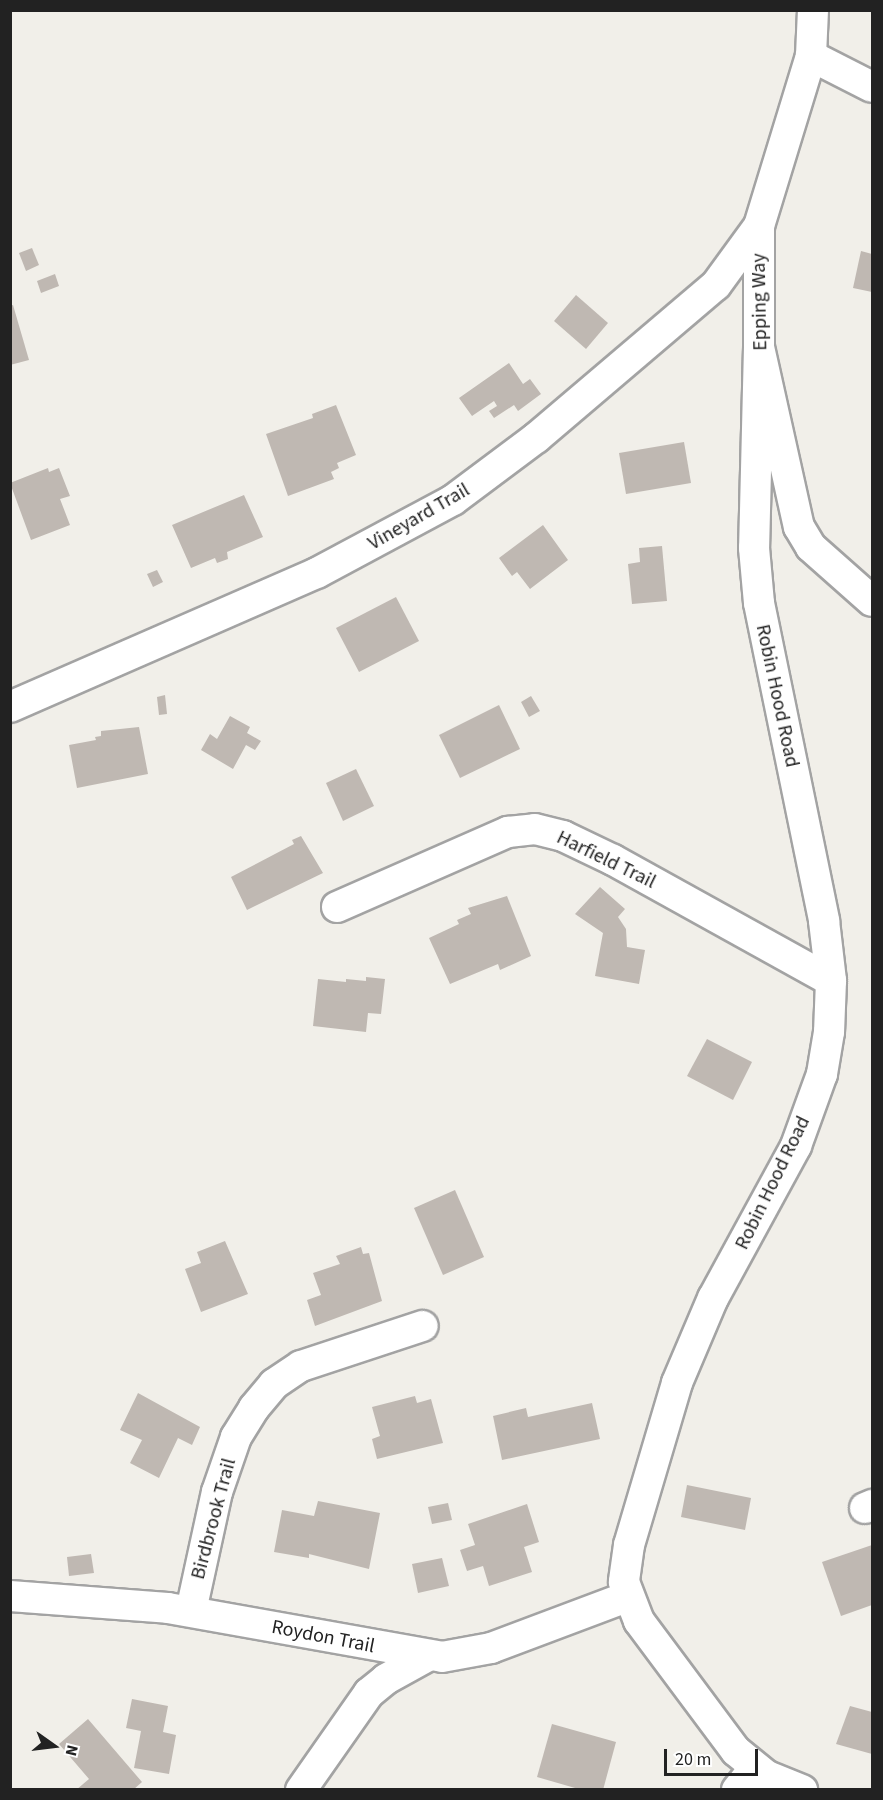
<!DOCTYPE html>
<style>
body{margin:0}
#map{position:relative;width:883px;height:1800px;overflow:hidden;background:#f1efe9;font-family:"Source Sans 3",sans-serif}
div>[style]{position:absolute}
.building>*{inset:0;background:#bfb8b2}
.roads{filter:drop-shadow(2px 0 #a3a3a3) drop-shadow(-2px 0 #a3a3a3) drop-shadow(0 2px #a3a3a3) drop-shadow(0 -2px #a3a3a3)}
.street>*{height:30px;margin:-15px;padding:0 15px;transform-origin:15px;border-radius:15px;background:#fff}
span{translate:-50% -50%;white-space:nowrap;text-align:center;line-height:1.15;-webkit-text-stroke:4.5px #fff;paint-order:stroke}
.street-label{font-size:20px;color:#222}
.frame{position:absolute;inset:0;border:12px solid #222;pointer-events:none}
.north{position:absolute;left:24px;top:1716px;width:60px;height:60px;-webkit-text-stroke:4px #fff;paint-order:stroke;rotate:104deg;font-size:16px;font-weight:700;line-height:24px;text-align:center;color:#222}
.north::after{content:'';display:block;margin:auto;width:21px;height:27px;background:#222;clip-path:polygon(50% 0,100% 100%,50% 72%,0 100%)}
.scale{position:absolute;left:664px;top:1749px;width:94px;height:27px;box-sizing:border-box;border:3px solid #222;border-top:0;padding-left:8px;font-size:18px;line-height:21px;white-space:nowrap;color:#222;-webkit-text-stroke:4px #fff;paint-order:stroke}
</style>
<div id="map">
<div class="building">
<div style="clip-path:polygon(32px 248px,39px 265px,26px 271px,19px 253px)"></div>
<div style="clip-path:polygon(861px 251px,872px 254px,872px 292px,853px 288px)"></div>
<div style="clip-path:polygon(55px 274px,59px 286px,41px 293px,37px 281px)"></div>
<div style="clip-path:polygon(576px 295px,608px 323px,586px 349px,554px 321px)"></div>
<div style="clip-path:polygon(13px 305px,29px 360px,10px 365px,10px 306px)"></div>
<div style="clip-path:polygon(509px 363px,523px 384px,530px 379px,541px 394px,518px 411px,514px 405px,494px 418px,489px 411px,497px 406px,494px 401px,472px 416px,459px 398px)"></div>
<div style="clip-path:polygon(336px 405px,356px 455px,337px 463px,339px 468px,331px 472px,334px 479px,288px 496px,266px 434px,313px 418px,312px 414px)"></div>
<div style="clip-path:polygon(684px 442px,691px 483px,626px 494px,619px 453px)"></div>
<div style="clip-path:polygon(48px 468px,49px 472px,59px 468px,70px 496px,60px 499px,70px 525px,31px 540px,10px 483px)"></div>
<div style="clip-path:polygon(244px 495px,263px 537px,227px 552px,228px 559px,217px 563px,215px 558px,191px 568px,172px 525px)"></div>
<div style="clip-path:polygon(543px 525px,568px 560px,530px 589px,517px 572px,512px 576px,499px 558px)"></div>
<div style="clip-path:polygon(662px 546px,667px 601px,632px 604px,628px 564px,640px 562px,639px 548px)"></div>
<div style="clip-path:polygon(157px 570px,163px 582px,153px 587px,147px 574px)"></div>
<div style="clip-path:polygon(396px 597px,419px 641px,359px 672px,336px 628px)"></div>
<div style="clip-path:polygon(165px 695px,167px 714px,159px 715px,157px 697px)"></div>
<div style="clip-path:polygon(531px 696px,540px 711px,529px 717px,521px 702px)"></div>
<div style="clip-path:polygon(499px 705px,520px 749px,460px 778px,439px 735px)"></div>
<div style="clip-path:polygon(230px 716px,250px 727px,247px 733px,261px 741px,255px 750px,246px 745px,233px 769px,201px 750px,210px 734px,217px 739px)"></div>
<div style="clip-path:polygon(139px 727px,148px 774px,77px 788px,69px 745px,96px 740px,95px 737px,101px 736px,101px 731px)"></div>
<div style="clip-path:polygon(356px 769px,374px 806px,343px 821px,326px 783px)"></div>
<div style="clip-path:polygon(301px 836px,323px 873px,247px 910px,231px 877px,294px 844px,292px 840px)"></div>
<div style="clip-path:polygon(600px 887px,625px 909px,618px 917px,626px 929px,627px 947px,645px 950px,639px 984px,595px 976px,603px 933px,575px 914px)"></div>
<div style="clip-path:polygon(507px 896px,531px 956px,500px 970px,498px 964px,450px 984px,429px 938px,459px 924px,457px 920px,471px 914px,468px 908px)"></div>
<div style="clip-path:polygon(366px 977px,385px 979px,381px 1014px,368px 1013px,366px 1032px,313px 1026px,318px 979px,346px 982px,346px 979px,366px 981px)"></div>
<div style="clip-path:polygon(707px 1039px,752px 1062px,733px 1100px,687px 1076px)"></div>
<div style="clip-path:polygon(455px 1190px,484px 1257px,443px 1275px,414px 1208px)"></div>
<div style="clip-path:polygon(225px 1241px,248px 1294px,201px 1312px,185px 1269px,201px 1263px,197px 1252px)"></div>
<div style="clip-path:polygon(361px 1247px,363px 1254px,369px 1253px,382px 1301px,315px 1326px,307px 1300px,321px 1295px,313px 1273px,340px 1264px,336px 1256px)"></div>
<div style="clip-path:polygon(138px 1393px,200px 1427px,192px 1445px,178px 1438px,159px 1478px,130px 1463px,142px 1440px,120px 1430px)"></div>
<div style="clip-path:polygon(415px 1396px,417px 1403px,431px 1399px,443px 1443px,377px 1459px,372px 1439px,380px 1436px,372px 1407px)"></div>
<div style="clip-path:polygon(592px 1403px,600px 1439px,502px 1460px,493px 1416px,526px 1408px,528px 1417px)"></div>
<div style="clip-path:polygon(687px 1485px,751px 1498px,745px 1530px,681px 1517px)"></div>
<div style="clip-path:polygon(318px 1501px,380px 1513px,369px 1569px,309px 1554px,309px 1558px,274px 1552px,282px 1510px,314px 1516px)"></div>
<div style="clip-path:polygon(448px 1503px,452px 1520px,432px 1524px,428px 1507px)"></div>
<div style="clip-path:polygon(527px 1504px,539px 1542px,524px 1547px,532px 1572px,489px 1586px,483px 1566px,467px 1571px,460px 1550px,475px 1545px,468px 1524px)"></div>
<div style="clip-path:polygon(872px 1545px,872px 1605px,841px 1616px,822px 1562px)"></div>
<div style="clip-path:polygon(91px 1554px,94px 1573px,69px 1576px,67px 1557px)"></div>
<div style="clip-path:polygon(442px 1558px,449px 1586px,418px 1593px,412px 1564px)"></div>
<div style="clip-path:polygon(132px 1699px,168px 1706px,163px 1732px,176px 1735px,169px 1774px,134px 1768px,141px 1731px,126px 1728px)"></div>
<div style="clip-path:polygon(850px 1706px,872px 1712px,872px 1754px,836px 1744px)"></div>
<div style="clip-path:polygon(88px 1719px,142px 1782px,133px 1790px,76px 1790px,89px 1779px,59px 1744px)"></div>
<div style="clip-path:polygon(552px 1724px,616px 1742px,603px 1790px,582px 1790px,537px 1777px)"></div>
</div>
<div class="roads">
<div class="street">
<div style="left:813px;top:10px;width:46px;rotate:92.5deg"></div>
<div style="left:811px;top:56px;width:178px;rotate:107deg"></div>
<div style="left:759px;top:226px;width:121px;rotate:90deg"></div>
<div style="left:759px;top:347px;width:184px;rotate:77.5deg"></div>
<div style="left:799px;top:527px;width:23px;rotate:59deg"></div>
<div style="left:811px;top:547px;width:81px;rotate:41.5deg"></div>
<div style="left:811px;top:56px;width:68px;rotate:26.9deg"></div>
<div style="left:759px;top:347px;width:201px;rotate:91.4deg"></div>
<div style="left:754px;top:548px;width:55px;rotate:84.8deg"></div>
<div style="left:759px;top:603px;width:325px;rotate:78.4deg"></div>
<div style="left:824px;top:921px;width:60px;rotate:83.3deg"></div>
<div style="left:831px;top:981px;width:51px;rotate:92.2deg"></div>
<div style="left:829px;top:1032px;width:43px;rotate:99.5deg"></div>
<div style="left:822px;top:1074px;width:77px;rotate:109.9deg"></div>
<div style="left:796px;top:1146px;width:173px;rotate:118.6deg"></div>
<div style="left:713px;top:1298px;width:92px;rotate:113deg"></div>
<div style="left:677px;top:1383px;width:169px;rotate:106.5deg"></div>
<div style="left:629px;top:1545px;width:37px;rotate:98deg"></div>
<div style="left:624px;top:1582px;width:42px;rotate:69deg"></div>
<div style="left:639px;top:1621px;width:162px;rotate:53.3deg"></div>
<div style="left:736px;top:1751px;width:40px;rotate:39deg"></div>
<div style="left:767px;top:1776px;width:38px;rotate:22deg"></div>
<div style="left:10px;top:707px;width:335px;rotate:-23.6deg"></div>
<div style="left:317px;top:573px;width:154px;rotate:-28.2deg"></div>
<div style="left:453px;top:500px;width:104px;rotate:-36.8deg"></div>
<div style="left:536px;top:438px;width:236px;rotate:-40.4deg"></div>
<div style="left:716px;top:285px;width:73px;rotate:-53.9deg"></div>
<div style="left:337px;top:907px;width:187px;rotate:-23.7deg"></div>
<div style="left:508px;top:832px;width:27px;rotate:-6deg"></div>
<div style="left:535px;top:829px;width:29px;rotate:14deg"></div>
<div style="left:563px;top:836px;width:55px;rotate:25.6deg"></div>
<div style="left:613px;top:860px;width:249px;rotate:29deg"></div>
<div style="left:865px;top:1508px;width:8px;rotate:-23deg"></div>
<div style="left:10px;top:1596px;width:158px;rotate:4.3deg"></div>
<div style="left:168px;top:1608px;width:278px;rotate:10.1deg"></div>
<div style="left:442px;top:1657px;width:50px;rotate:-10.4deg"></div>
<div style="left:491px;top:1648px;width:145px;rotate:-20.6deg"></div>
<div style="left:191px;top:1611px;width:122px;rotate:-77.7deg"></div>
<div style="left:217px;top:1492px;width:58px;rotate:-70.9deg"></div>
<div style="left:236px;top:1437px;width:34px;rotate:-58deg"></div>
<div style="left:254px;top:1408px;width:31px;rotate:-50deg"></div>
<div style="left:274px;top:1384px;width:32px;rotate:-34deg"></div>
<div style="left:301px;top:1366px;width:128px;rotate:-18.2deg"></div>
<div style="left:301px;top:1790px;width:118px;rotate:-55deg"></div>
<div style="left:369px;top:1693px;width:22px;rotate:-39deg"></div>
<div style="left:386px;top:1679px;width:46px;rotate:-28.8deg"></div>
<div style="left:737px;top:1790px;width:28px;rotate:-51deg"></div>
</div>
</div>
<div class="street-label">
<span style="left:760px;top:302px;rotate:-91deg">Epping Way</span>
<span style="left:419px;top:517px;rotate:-30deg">Vineyard Trail</span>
<span style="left:777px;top:696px;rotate:78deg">Robin Hood Road</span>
<span style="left:606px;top:860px;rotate:26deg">Harfield Trail</span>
<span style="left:773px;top:1183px;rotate:-64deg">Robin Hood Road</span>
<span style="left:214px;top:1519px;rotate:-75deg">Birdbrook Trail</span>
<span style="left:323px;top:1637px;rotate:11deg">Roydon Trail</span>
</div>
<div class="frame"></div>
<div class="north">N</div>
<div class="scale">20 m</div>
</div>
